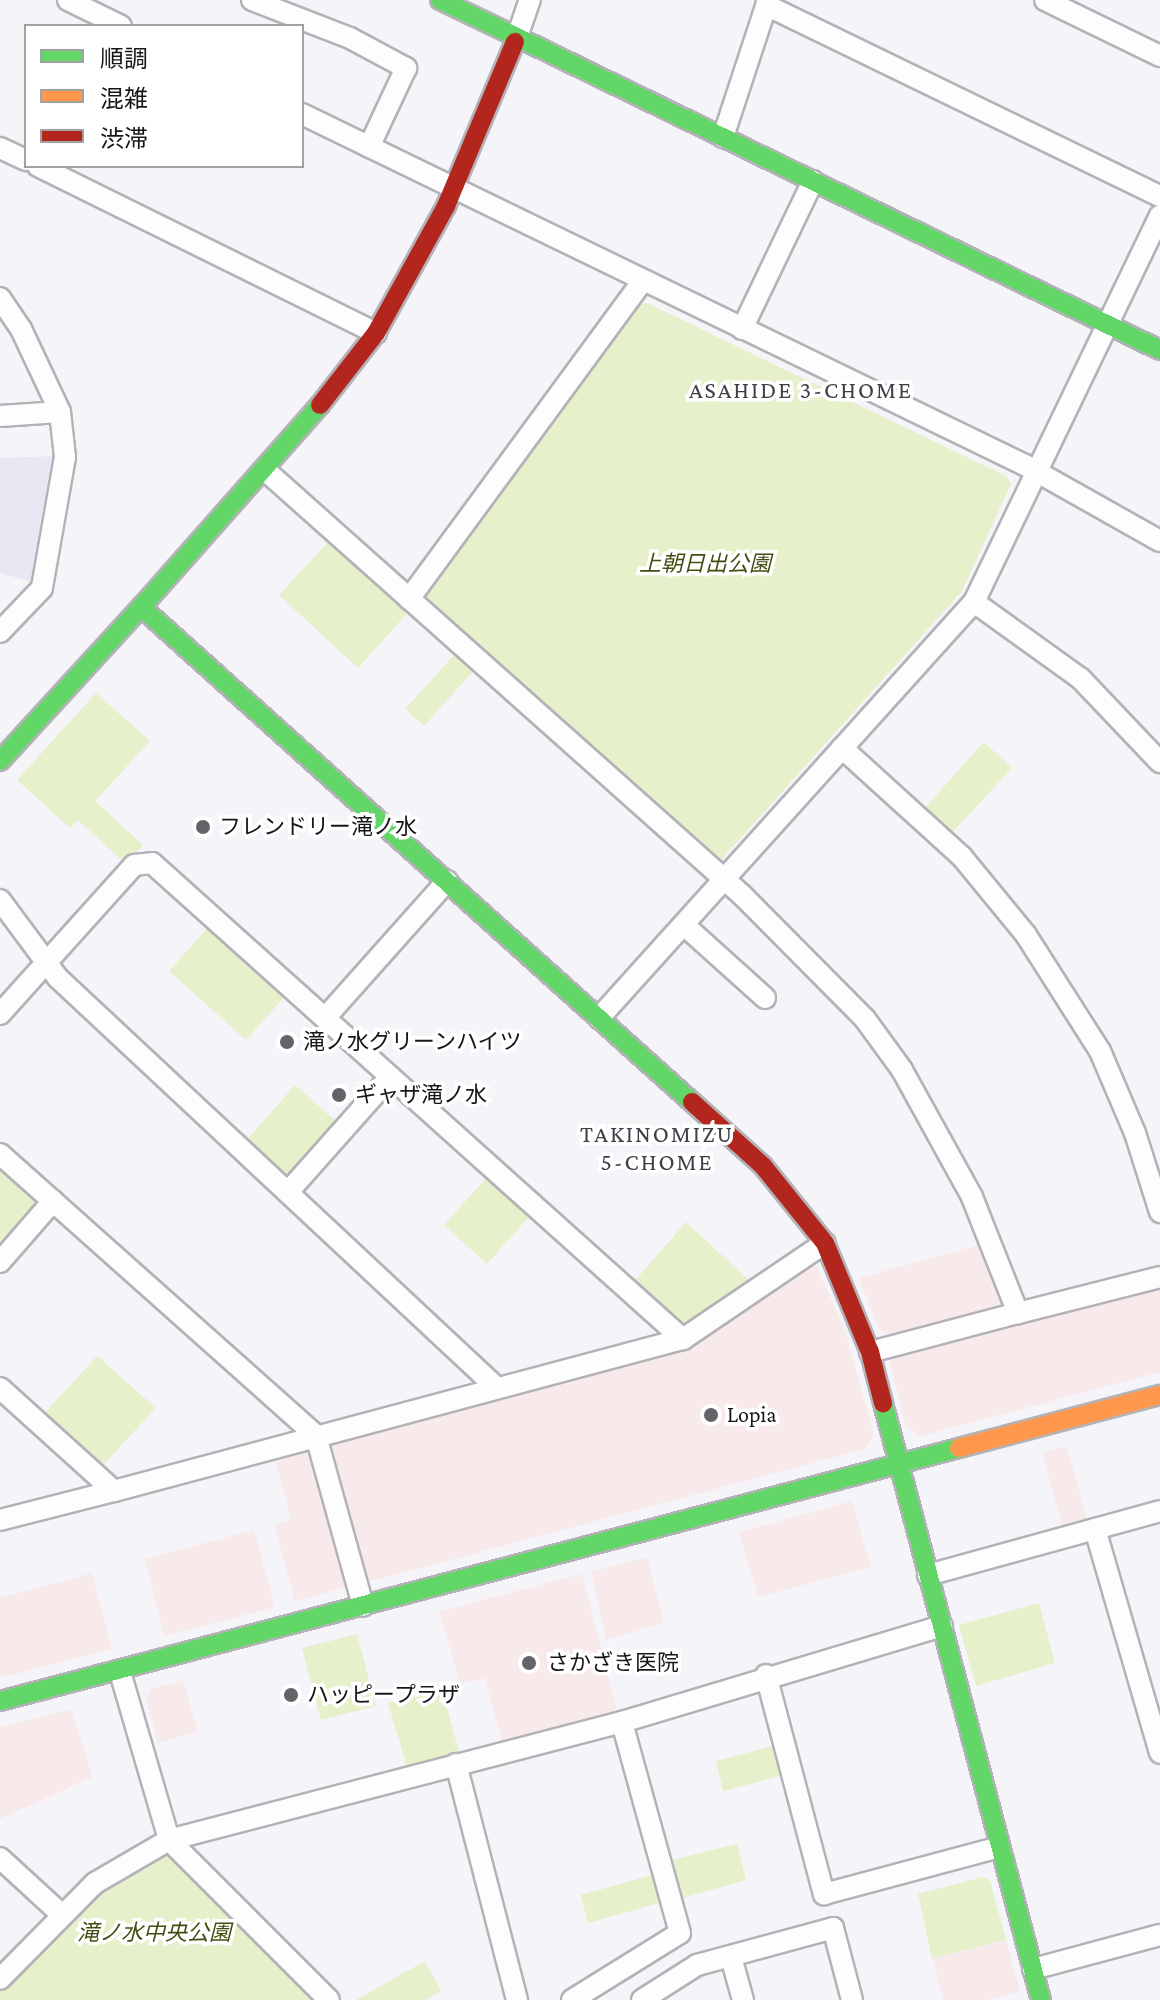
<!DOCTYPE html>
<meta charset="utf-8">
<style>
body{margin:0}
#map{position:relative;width:1160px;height:2000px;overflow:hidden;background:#f4f4f9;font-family:"Crimson Pro","Noto Sans JP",serif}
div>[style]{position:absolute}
.commercial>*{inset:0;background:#f8eaeb}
.built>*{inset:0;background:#e8e8f4}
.medical>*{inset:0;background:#f8eaea}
.green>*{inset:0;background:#e6f0ca}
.roads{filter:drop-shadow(2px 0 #b3b3b7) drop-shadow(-2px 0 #b3b3b7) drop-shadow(0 2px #b3b3b7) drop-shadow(0 -2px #b3b3b7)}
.street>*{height:20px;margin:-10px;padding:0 10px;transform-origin:10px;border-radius:10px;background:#fdfdfe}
.fast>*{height:18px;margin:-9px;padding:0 9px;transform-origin:9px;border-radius:9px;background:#63d668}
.slow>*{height:18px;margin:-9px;padding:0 9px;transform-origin:9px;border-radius:9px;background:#ff974d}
.jam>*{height:18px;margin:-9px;padding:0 9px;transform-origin:9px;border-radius:9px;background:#b3261e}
.dots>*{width:22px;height:22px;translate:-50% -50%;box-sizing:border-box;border:4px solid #fff;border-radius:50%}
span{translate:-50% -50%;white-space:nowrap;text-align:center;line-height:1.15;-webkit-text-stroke:7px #fff;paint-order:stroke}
.park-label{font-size:22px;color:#424e12;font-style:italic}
.poi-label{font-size:22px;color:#16161a}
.left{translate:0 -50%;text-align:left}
.neighbourhood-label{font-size:24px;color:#3f3f48;letter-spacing:2px}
.legend{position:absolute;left:24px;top:24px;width:280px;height:144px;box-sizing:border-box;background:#fff;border:2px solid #a2a2a3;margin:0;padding:10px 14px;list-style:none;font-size:24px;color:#16161a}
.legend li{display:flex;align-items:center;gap:16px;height:40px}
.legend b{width:40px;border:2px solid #a2a2a3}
</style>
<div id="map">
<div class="commercial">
<div style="clip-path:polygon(982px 1244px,1003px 1299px,992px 1311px,891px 1338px,878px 1328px,859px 1278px)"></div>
<div style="clip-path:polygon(807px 1264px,817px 1267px,846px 1334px,874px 1436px,865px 1449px,364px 1583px,329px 1451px,335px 1440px,686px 1347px)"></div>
<div style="clip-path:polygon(1160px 1284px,1160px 1372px,921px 1436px,906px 1426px,890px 1363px,896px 1354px)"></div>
<div style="clip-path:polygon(1067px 1446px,1088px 1524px,1064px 1532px,1042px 1453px)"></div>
<div style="clip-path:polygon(304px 1448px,315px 1453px,350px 1586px,295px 1601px,274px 1525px,291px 1520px,274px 1455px)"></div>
<div style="clip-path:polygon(852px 1501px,871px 1567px,758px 1597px,739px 1532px)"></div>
<div style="clip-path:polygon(254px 1530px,275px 1607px,164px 1636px,145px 1559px)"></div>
<div style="clip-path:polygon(647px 1557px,664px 1623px,606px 1640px,591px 1572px)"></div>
<div style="clip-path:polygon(92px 1573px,112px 1649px,0 1678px,0 1598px)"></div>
<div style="clip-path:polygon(466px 1604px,475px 1640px,450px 1648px,439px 1612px)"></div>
<div style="clip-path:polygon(183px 1680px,198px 1731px,158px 1743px,146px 1699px,151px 1689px)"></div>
<div style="clip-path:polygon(72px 1709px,92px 1777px,0 1819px,0 1727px)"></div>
<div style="clip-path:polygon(1006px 1940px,1020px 1991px,988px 2000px,944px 2000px,932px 1958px)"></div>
</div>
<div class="built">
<div style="clip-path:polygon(56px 456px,36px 583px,0 573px,0 458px)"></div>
</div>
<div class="medical">
<div style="clip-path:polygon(582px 1574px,616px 1706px,611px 1717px,503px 1746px,485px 1678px,460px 1684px,450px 1648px,475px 1640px,466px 1604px)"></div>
</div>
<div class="green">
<div style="clip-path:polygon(647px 303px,1006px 476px,1011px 484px,962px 591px,722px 859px,712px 860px,427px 605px,424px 593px,637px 305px)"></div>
<div style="clip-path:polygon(331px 539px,410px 610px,358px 668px,279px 595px)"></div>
<div style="clip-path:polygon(457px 652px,475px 669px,424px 726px,405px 709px)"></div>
<div style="clip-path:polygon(96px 693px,150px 741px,95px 801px,143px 845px,126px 864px,78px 820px,70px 828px,17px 780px)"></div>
<div style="clip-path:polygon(984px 742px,1012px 768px,949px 836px,922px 811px)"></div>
<div style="clip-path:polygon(211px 924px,288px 993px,246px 1040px,169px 971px)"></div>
<div style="clip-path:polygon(295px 1085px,339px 1124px,294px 1174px,282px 1175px,246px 1141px)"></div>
<div style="clip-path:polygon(0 1163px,40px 1199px,40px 1210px,0 1255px)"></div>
<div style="clip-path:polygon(489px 1175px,532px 1213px,487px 1264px,444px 1225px)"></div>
<div style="clip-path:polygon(686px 1222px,752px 1283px,692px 1324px,679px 1324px,633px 1283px)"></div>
<div style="clip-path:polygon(97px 1356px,156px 1408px,100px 1468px,42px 1416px)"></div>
<div style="clip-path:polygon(1039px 1603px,1055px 1663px,976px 1686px,959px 1625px)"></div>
<div style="clip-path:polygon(357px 1634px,376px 1706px,321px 1720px,302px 1648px)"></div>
<div style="clip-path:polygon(442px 1689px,460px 1756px,407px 1767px,388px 1703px)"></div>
<div style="clip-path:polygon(776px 1745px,784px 1775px,723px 1791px,716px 1761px)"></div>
<div style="clip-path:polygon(737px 1844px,746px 1880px,679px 1899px,668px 1861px)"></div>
<div style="clip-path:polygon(162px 1854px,171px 1855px,315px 2000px,0 2000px,0 1991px,93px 1894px)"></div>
<div style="clip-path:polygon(655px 1874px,663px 1902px,588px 1923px,581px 1895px)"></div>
<div style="clip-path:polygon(983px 1877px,990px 1881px,1006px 1940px,932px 1958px,918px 1894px)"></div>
<div style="clip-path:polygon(425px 1961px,441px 1991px,426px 2000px,356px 2000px)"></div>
</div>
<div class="roads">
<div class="street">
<div style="left:68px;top:0;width:59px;rotate:26.1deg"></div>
<div style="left:252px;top:0;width:105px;rotate:21.2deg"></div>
<div style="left:350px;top:38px;width:64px;rotate:28.2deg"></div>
<div style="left:406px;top:68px;width:87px;rotate:115.1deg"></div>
<div style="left:1045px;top:0;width:128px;rotate:26deg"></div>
<div style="left:766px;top:5px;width:438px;rotate:25.9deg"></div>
<div style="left:517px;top:37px;width:39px;rotate:-71deg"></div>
<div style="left:302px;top:114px;width:804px;rotate:25.9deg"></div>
<div style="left:1025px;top:465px;width:155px;rotate:29.4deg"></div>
<div style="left:723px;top:137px;width:144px;rotate:-71.8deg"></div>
<div style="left:0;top:148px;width:29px;rotate:25deg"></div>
<div style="left:38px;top:166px;width:377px;rotate:26.3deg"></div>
<div style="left:0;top:298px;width:37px;rotate:56deg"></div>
<div style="left:21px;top:329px;width:92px;rotate:64.8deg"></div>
<div style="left:60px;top:412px;width:45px;rotate:83.7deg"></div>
<div style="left:65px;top:457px;width:133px;rotate:100deg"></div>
<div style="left:42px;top:588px;width:61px;rotate:133.7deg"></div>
<div style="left:742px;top:329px;width:164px;rotate:-64.4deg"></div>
<div style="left:0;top:416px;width:60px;rotate:-3.8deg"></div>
<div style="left:266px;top:471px;width:637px;rotate:41.69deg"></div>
<div style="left:742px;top:895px;width:175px;rotate:45.2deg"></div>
<div style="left:865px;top:1019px;width:63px;rotate:54deg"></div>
<div style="left:902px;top:1070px;width:145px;rotate:61.1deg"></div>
<div style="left:972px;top:1197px;width:125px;rotate:68.4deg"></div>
<div style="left:1018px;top:1313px;width:153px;rotate:165.2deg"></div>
<div style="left:409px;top:599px;width:395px;rotate:-53.7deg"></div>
<div style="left:974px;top:602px;width:132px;rotate:35.7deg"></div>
<div style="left:1081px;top:679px;width:115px;rotate:46.4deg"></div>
<div style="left:842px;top:748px;width:162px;rotate:42.2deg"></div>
<div style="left:962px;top:857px;width:101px;rotate:50.6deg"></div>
<div style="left:1026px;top:935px;width:138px;rotate:57.5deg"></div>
<div style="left:1100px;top:1051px;width:89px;rotate:66.9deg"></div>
<div style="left:1135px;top:1133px;width:83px;rotate:72.4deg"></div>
<div style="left:447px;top:881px;width:183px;rotate:131.7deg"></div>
<div style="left:325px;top:1018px;width:481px;rotate:41.9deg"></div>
<div style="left:683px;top:1339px;width:171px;rotate:-34.1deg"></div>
<div style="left:0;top:900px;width:97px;rotate:53.4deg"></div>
<div style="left:58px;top:978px;width:601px;rotate:43.04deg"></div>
<div style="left:684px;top:925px;width:109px;rotate:42deg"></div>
<div style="left:0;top:1014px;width:200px;rotate:-48deg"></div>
<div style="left:134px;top:865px;width:18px;rotate:-6deg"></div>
<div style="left:152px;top:863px;width:232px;rotate:41.9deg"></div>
<div style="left:599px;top:1018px;width:560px;rotate:-47.97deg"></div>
<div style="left:974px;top:602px;width:429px;rotate:-64.3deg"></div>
<div style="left:0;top:1154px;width:424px;rotate:41.7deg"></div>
<div style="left:316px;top:1436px;width:176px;rotate:74.5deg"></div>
<div style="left:288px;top:1192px;width:154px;rotate:-48.4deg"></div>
<div style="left:0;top:1262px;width:81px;rotate:-49deg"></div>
<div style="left:1018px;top:1313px;width:146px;rotate:-14.2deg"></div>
<div style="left:0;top:1388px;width:154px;rotate:42.1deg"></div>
<div style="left:114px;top:1491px;width:589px;rotate:-14.96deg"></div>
<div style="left:0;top:1520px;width:118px;rotate:-14.3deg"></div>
<div style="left:1095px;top:1529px;width:233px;rotate:73.8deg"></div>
<div style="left:928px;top:1575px;width:241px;rotate:-15.4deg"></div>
<div style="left:120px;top:1672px;width:175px;rotate:73.7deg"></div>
<div style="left:169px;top:1840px;width:226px;rotate:45deg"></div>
<div style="left:766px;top:1675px;width:227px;rotate:75.2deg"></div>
<div style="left:824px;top:1894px;width:181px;rotate:-15deg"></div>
<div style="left:456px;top:1764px;width:244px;rotate:75.5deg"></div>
<div style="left:0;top:1858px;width:83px;rotate:42.6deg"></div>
<div style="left:731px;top:1957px;width:45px;rotate:74.4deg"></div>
<div style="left:1033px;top:1969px;width:131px;rotate:-15deg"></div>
<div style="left:0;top:1979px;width:135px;rotate:-45.3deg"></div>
<div style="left:95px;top:1883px;width:86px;rotate:-30.2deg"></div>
<div style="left:169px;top:1840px;width:468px;rotate:-14.6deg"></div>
<div style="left:622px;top:1722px;width:334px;rotate:-16.7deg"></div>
<div style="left:572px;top:2000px;width:127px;rotate:-31.8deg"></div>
<div style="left:680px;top:1933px;width:219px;rotate:-105.4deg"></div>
<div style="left:642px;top:2000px;width:65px;rotate:-32.5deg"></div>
<div style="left:697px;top:1965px;width:141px;rotate:-15.2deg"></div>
<div style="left:833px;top:1928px;width:74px;rotate:75.2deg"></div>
</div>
<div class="fast">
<div style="left:440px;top:0;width:85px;rotate:25.7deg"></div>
<div style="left:515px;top:42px;width:5px;rotate:-68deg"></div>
<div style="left:517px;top:37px;width:715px;rotate:25.96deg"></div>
<div style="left:320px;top:405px;width:270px;rotate:131.5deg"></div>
<div style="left:141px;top:607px;width:741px;rotate:41.94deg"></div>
<div style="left:0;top:761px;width:209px;rotate:-47.5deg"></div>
<div style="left:883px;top:1403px;width:618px;rotate:75.18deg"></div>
<div style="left:0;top:1701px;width:992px;rotate:-14.78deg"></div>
</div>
<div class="slow">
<div style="left:959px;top:1448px;width:208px;rotate:-14.8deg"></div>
</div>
<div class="jam">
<div style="left:320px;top:405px;width:91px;rotate:-52.1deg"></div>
<div style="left:376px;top:333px;width:145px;rotate:-61.1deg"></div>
<div style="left:446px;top:206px;width:178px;rotate:-67.2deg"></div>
<div style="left:692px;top:1102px;width:96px;rotate:42deg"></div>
<div style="left:763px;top:1166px;width:99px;rotate:51.2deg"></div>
<div style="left:825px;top:1243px;width:118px;rotate:67.6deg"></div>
<div style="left:870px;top:1352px;width:53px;rotate:75.7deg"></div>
</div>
</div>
<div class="dots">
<div style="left:203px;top:827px;background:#646468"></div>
<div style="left:287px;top:1042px;background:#646468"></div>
<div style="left:339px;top:1095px;background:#646468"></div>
<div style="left:711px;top:1415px;background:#646468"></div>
<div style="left:529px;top:1663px;background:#646468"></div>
<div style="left:291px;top:1695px;background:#646468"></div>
</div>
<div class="park-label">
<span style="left:705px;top:564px">上朝日出公園</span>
<span style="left:154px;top:1933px">滝ノ水中央公園</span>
</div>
<div class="poi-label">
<span class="left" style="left:219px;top:827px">フレンドリー滝ノ水</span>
<span class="left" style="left:303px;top:1042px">滝ノ水グリーンハイツ</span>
<span class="left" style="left:355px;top:1095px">ギャザ滝ノ水</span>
<span class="left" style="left:727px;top:1415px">Lopia</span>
<span class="left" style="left:547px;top:1663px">さかざき医院</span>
<span class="left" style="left:307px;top:1695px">ハッピープラザ</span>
</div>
<div class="neighbourhood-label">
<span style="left:801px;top:390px">ASAHIDE 3-CHOME</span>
<span style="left:657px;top:1148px">TAKINOMIZU<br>5-CHOME</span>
</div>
<ul class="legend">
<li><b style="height:10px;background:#63d668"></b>順調</li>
<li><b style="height:10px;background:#ff974d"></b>混雑</li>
<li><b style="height:10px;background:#b3261e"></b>渋滞</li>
</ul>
</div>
